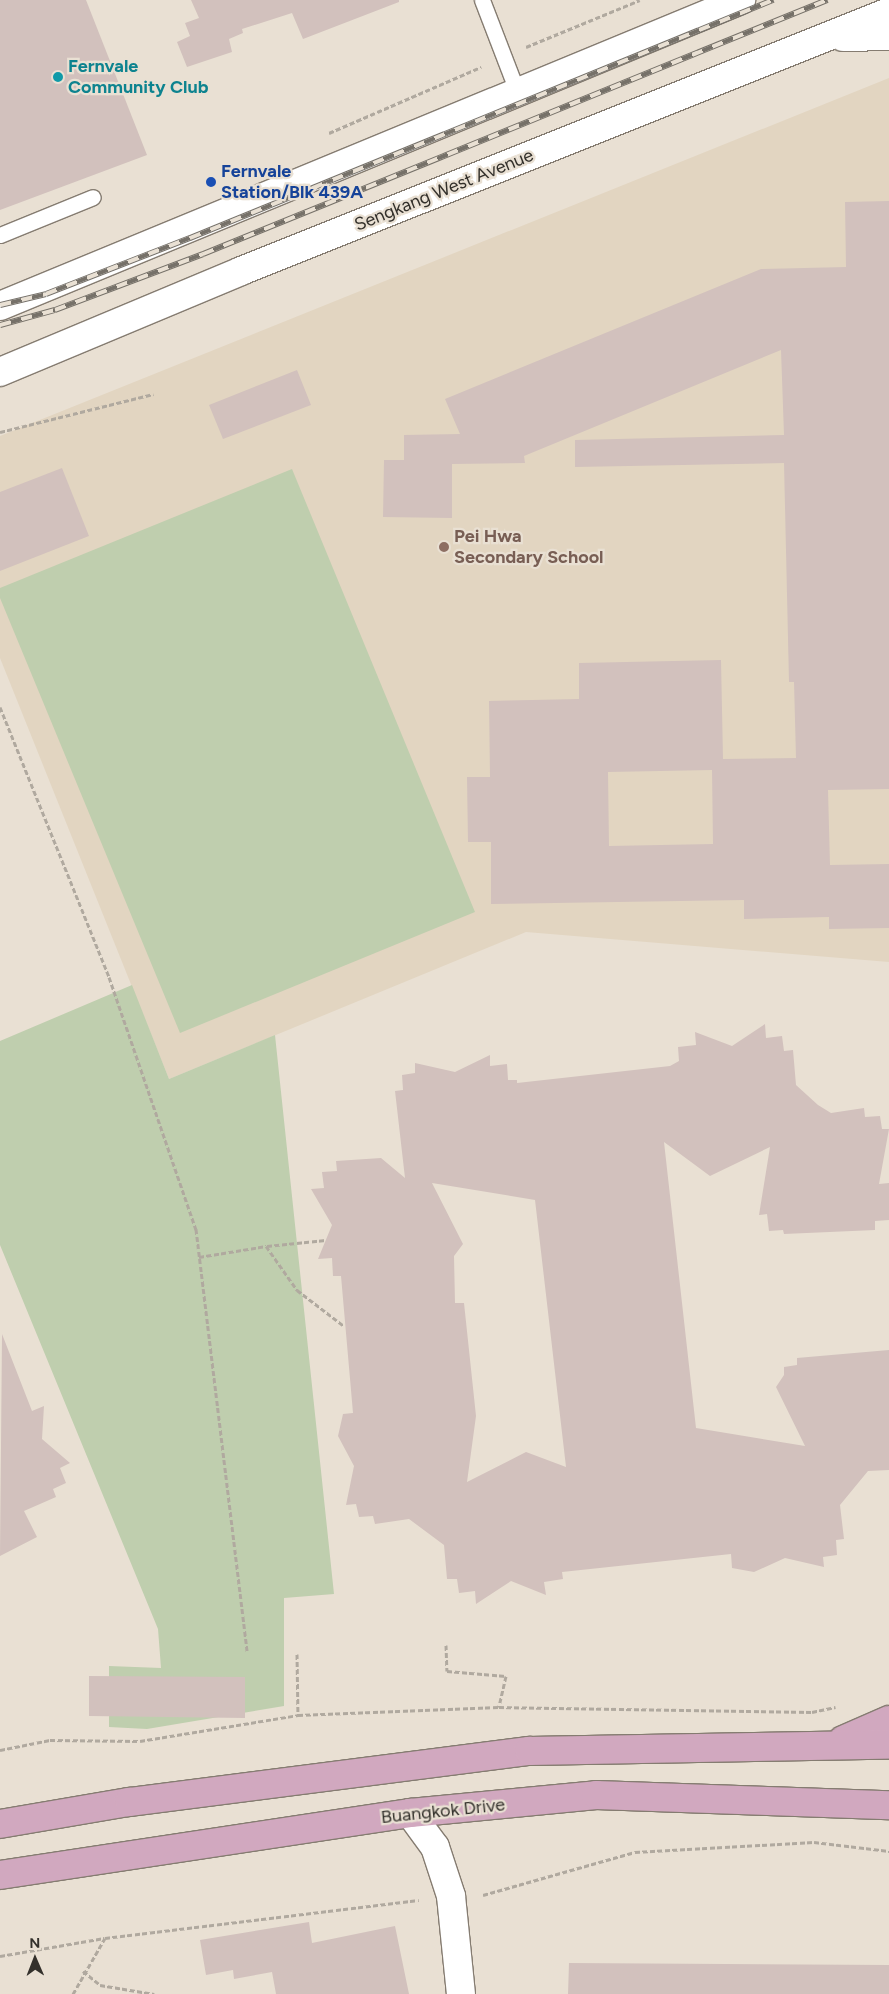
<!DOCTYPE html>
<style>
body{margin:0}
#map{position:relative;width:889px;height:1994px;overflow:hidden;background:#e9e0d3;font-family:Figtree,sans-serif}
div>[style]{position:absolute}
.built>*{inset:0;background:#e2d5c1}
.green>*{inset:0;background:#bfceae}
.building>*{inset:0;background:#d2c1bd}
.path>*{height:3px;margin-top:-1.5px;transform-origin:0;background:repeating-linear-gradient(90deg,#b0a99f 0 5px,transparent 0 7.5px)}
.roads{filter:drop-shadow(1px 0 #857c71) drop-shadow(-1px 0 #857c71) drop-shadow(0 1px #857c71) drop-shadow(0 -1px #857c71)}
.lane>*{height:15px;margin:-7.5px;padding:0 7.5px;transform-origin:7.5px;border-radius:7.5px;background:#fff}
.street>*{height:28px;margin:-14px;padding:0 14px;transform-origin:14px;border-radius:14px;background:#fff}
.secondary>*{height:28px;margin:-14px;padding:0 14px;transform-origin:14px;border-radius:14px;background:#fff}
.primary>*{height:28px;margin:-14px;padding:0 14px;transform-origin:14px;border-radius:14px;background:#d1a8bf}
.rail>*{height:5.5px;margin-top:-2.75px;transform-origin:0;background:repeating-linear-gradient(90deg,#e9e0d3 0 11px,#767169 0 22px);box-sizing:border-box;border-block:1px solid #767169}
.dots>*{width:14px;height:14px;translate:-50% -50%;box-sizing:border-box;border:2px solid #e9e0d3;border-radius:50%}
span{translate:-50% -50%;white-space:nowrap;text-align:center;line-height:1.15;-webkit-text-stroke:4.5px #e9e0d3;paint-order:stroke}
.culture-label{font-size:18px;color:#0d838f;font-weight:700}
.left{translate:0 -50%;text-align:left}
.transit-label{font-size:18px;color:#164399;font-weight:700}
.street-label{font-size:18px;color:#33302b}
.education-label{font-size:18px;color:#785e54;font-weight:700}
.north{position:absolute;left:10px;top:1934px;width:50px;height:50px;-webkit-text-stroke:4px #e9e0d3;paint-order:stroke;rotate:359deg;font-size:14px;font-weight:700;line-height:20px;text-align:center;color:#33302b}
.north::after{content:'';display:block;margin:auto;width:18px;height:22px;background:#33302b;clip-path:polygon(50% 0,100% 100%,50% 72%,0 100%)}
</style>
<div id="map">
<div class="built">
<div style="clip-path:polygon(889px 78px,889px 962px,526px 932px,169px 1079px,0 658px,0 436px)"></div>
</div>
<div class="green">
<div style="clip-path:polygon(292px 469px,475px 912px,180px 1033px,0 598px,0 588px)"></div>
<div style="clip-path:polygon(132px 985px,169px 1079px,275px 1035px,334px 1594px,284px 1598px,284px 1706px,147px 1729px,109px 1727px,109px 1666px,161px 1668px,158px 1629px,0 1245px,0 1041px)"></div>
</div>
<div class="building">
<div style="clip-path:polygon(0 0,86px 0,147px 155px,0 210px)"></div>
<div style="clip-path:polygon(191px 0,399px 0,399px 2px,303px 39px,292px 13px,242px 29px,243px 33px,229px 39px,232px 52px,187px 67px,177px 42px,190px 36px,185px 23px,199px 18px)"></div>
<div style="clip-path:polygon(evenodd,889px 201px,889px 789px,828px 790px,830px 865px,889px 864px,889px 928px,829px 929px,829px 917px,744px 919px,744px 900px,491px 904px,491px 842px,468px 842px,467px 777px,490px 777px,489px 701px,579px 699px,579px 663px,721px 660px,723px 759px,796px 758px,794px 682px,789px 682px,784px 463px,575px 467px,575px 440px,784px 435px,781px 350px,524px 456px,525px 463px,452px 464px,452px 518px,383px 517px,384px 460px,404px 460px,404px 435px,460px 434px,445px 399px,761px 269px,846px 267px,845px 202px,889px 201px,712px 770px,713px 844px,609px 846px,608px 772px,712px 770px)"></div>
<div style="clip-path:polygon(297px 370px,311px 405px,223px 439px,209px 405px)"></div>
<div style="clip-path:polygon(62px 468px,89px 536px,0 571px,0 492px)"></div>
<div style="clip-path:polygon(evenodd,765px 1024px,766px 1038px,782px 1036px,784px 1051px,793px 1050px,796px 1085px,818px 1105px,831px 1113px,864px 1108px,865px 1117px,880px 1116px,882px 1129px,889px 1129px,879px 1184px,889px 1183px,889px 1220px,875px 1221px,875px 1230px,784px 1234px,783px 1230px,769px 1231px,767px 1214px,759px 1215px,770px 1147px,710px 1176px,664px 1142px,696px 1428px,805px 1446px,776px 1387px,784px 1375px,784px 1367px,797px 1365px,797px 1358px,889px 1350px,889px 1470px,868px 1471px,840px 1505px,844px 1539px,836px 1540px,837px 1555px,823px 1557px,824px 1567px,785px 1558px,754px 1572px,732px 1568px,731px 1554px,562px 1572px,563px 1579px,544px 1582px,546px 1595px,511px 1581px,476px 1604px,475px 1591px,459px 1593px,457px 1579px,447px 1579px,444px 1545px,409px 1519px,375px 1524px,373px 1516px,359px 1517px,356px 1504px,346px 1505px,354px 1466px,338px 1436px,343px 1414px,353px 1413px,341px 1276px,333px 1276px,332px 1258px,318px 1259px,332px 1225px,311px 1189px,324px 1188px,322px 1172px,337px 1171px,336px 1161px,381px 1158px,405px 1178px,395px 1091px,403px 1090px,402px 1075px,415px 1073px,415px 1063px,455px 1072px,490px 1055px,490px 1066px,507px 1064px,508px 1080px,517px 1080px,517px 1083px,670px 1066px,679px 1061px,678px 1047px,696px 1045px,695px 1032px,732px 1046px,765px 1024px,432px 1183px,535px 1200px,566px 1467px,526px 1452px,467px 1482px,476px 1416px,464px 1303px,455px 1303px,454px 1256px,463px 1244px,432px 1183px)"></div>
<div style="clip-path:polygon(2px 1334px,32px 1411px,44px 1406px,42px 1439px,70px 1463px,60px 1468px,66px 1483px,53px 1489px,56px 1497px,24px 1511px,37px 1537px,0 1556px)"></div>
<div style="clip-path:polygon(89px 1676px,245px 1677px,245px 1718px,89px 1716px)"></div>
<div style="clip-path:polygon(309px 1922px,312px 1943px,395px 1926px,409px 1994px,276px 1994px,272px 1972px,234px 1979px,233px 1970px,206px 1975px,200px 1940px)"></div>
<div style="clip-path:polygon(569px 1963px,889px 1965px,889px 1994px,568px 1994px)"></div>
</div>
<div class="path">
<div style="left:526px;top:47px;width:123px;rotate:-22.4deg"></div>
<div style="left:329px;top:133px;width:166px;rotate:-23.5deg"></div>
<div style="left:0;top:432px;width:158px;rotate:-13.9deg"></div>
<div style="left:0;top:707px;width:291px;rotate:68deg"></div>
<div style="left:109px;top:977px;width:267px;rotate:71deg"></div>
<div style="left:196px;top:1229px;width:426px;rotate:83.1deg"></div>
<div style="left:267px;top:1246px;width:59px;rotate:-5.8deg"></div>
<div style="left:199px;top:1257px;width:68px;rotate:-9.3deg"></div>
<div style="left:266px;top:1246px;width:54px;rotate:54.8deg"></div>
<div style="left:297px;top:1290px;width:59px;rotate:37.5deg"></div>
<div style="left:446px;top:1645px;width:26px;rotate:88deg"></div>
<div style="left:447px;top:1671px;width:59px;rotate:4.8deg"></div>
<div style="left:506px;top:1676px;width:32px;rotate:103deg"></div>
<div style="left:297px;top:1654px;width:61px;rotate:89.1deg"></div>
<div style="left:0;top:1750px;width:51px;rotate:-11.3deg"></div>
<div style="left:50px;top:1740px;width:90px;rotate:0.6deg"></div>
<div style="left:140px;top:1741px;width:160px;rotate:-9.3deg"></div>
<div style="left:298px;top:1715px;width:201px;rotate:-2.3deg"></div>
<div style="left:499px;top:1707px;width:313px;rotate:0.9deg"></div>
<div style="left:812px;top:1712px;width:24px;rotate:-12deg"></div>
<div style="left:483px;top:1895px;width:158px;rotate:-15.8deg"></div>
<div style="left:635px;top:1852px;width:179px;rotate:-3.2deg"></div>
<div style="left:814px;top:1842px;width:76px;rotate:6.8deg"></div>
<div style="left:0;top:1956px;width:106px;rotate:-9.8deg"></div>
<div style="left:83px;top:1971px;width:22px;rotate:39deg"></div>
<div style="left:100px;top:1985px;width:55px;rotate:9.5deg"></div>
<div style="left:73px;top:1994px;width:64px;rotate:-60.3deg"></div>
<div style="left:105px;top:1938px;width:316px;rotate:-6.9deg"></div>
</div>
<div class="roads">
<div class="lane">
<div style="left:482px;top:0;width:97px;rotate:69deg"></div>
<div style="left:0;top:235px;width:100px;rotate:-22.2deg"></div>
</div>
<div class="street">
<div style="left:410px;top:1813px;width:42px;rotate:53.7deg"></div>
<div style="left:435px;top:1847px;width:52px;rotate:71.9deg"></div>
<div style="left:451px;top:1896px;width:99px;rotate:84.2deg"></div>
</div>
<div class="secondary">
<div style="left:843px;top:37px;width:46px;rotate:-1.2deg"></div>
<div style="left:0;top:306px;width:802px;rotate:-22.44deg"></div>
<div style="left:0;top:372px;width:261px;rotate:-22.7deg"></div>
<div style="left:241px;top:271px;width:698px;rotate:-21.79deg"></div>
</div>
<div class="primary">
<div style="left:843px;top:1740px;width:50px;rotate:-23.5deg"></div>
<div style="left:0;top:1824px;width:131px;rotate:-9.7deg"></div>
<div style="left:129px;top:1802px;width:403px;rotate:-7.3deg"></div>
<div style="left:529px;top:1751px;width:360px;rotate:-1deg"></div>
<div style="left:0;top:1875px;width:415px;rotate:-8.6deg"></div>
<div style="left:410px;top:1813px;width:187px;rotate:-5.5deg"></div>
<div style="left:596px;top:1795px;width:293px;rotate:2deg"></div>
</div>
</div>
<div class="rail">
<div style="left:0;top:305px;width:47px;rotate:-13.4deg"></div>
<div style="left:46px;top:294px;width:155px;rotate:-21.3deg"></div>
<div style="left:190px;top:238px;width:630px;rotate:-22.21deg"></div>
<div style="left:0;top:325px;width:57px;rotate:-15.3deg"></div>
<div style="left:55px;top:310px;width:158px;rotate:-20.7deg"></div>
<div style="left:203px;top:254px;width:674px;rotate:-22.15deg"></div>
</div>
<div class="dots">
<div style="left:58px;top:77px;background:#0f9aa8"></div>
<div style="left:211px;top:182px;background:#1a4fb4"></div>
<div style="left:444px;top:547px;background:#8d6e63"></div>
</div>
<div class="culture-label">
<span class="left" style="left:68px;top:77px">Fernvale<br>Community Club</span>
</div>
<div class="transit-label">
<span class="left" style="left:221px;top:182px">Fernvale<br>Station/Blk 439A</span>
</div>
<div class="street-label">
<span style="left:444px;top:190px;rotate:-22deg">Sengkang West Avenue</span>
<span style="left:443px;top:1811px;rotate:-6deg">Buangkok Drive</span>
</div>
<div class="education-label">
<span class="left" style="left:454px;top:547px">Pei Hwa<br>Secondary School</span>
</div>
<div class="north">N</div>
</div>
